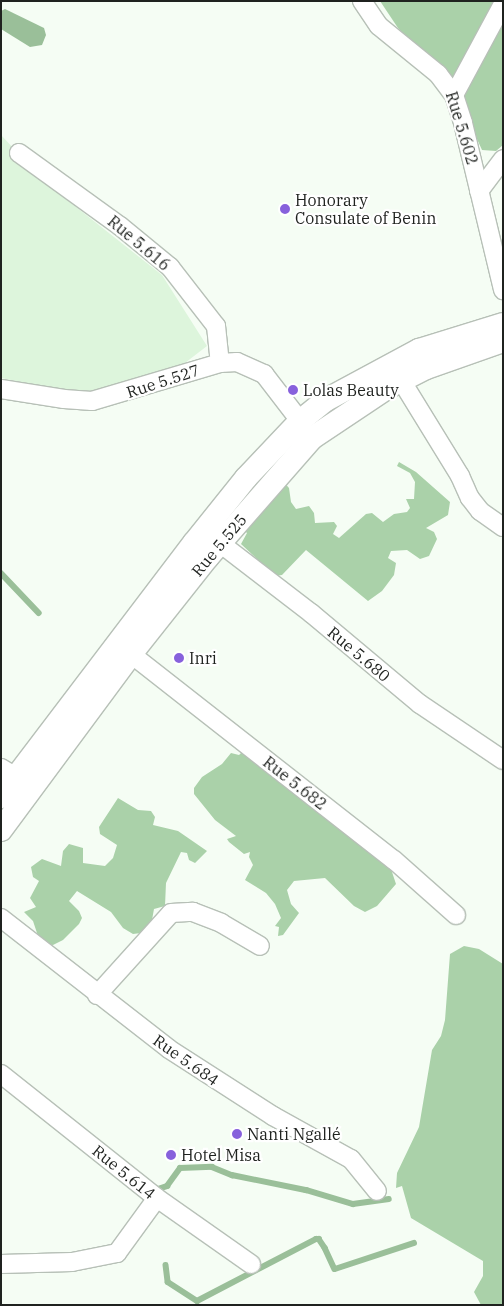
<!DOCTYPE html>
<meta charset="utf-8">
<style>
body{margin:0}
#map{position:relative;width:504px;height:1306px;overflow:hidden;background:#f5fdf4;font-family:"IBM Plex Serif",serif}
div>[style]{position:absolute}
.green>*{inset:0;background:#ddf5dc}
.forest>*{inset:0;background:#aad1a9}
.water>*{inset:0;background:#9abf99}
.stream>*{height:5.5px;margin:-2.75px;padding:0 2.75px;transform-origin:2.75px;border-radius:2.75px;background:#9abf99}
.roads{filter:drop-shadow(1px 0 #b7c0b7) drop-shadow(-1px 0 #b7c0b7) drop-shadow(0 1px #b7c0b7) drop-shadow(0 -1px #b7c0b7)}
.minor>*{height:18px;margin:-9px;padding:0 9px;transform-origin:9px;border-radius:9px;background:#fff}
.tertiary>*{height:22px;margin:-11px;padding:0 11px;transform-origin:11px;border-radius:11px;background:#fff}
.dots>*{width:14px;height:14px;translate:-50% -50%;box-sizing:border-box;border:2px solid #fff;border-radius:50%}
span{translate:-50% -50%;white-space:nowrap;text-align:center;line-height:1.15;-webkit-text-stroke:4.5px #fff;paint-order:stroke}
.street-label{font-size:16px;color:#1f221f}
.poi-label{font-size:16px;color:#1f221f}
.left{translate:0 -50%;text-align:left}
.frame{position:absolute;inset:0;border:2px solid #1f221f;pointer-events:none}
</style>
<div id="map">
<div class="green">
<div style="clip-path:polygon(1px 135px,47px 184px,162px 275px,207px 346px,181px 366px,85px 395px,1px 378px)"></div>
</div>
<div class="forest">
<div style="clip-path:polygon(380px 1px,503px 1px,503px 145px,496px 151px,482px 150px,451px 82px,398px 28px)"></div>
<div style="clip-path:polygon(399px 462px,416px 472px,450px 502px,448px 515px,426px 528px,434px 532px,437px 539px,429px 556px,420px 559px,407px 550px,391px 551px,388px 558px,396px 563px,394px 575px,382px 591px,368px 601px,306px 550px,282px 575px,275px 576px,241px 544px,247px 533px,240px 526px,282px 480px,289px 488px,291px 502px,296px 509px,309px 506px,314px 513px,315px 523px,334px 522px,337px 526px,333px 534px,339px 538px,366px 514px,372px 513px,383px 522px,394px 514px,407px 512px,410px 508px,406px 499px,414px 499px,415px 482px,410px 473px,397px 466px)"></div>
<div style="clip-path:polygon(244px 750px,389px 863px,396px 884px,377px 906px,365px 912px,354px 906px,325px 878px,294px 881px,287px 890px,291px 904px,299px 913px,283px 935px,278px 936px,279px 927px,275px 926px,281px 918px,275px 904px,266px 893px,245px 880px,253px 865px,249px 857px,250px 852px,244px 854px,229px 842px,227px 839px,236px 836px,215px 820px,194px 794px,194px 788px,202px 777px,222px 764px,231px 753px,239px 755px)"></div>
<div style="clip-path:polygon(118px 798px,138px 810px,151px 811px,155px 817px,153px 825px,178px 831px,207px 851px,195px 863px,189px 860px,187px 853px,181px 852px,166px 883px,165px 906px,154px 909px,152px 920px,141px 933px,133px 934px,123px 928px,111px 912px,77px 891px,69px 901px,79px 911px,82px 918px,79px 924px,63px 940px,53px 945px,45px 944px,39px 939px,33px 921px,24px 912px,36px 907px,30px 898px,39px 881px,33px 877px,31px 867px,42px 859px,61px 866px,63px 851px,69px 844px,83px 848px,83px 863px,105px 866px,113px 858px,117px 845px,100px 834px,99px 827px)"></div>
<div style="clip-path:polygon(464px 946px,479px 949px,503px 964px,503px 1305px,481px 1305px,474px 1292px,483px 1276px,483px 1261px,411px 1218px,402px 1186px,396px 1188px,397px 1173px,419px 1127px,432px 1050px,441px 1036px,445px 1020px,450px 954px)"></div>
</div>
<div class="water">
<div style="clip-path:polygon(5px 9px,44px 28px,46px 35px,42px 45px,30px 47px,1px 29px,1px 11px)"></div>
</div>
<div class="stream">
<div style="left:1px;top:573px;width:55px;rotate:46.5deg"></div>
<div style="left:152px;top:1191px;width:16px;rotate:-18deg"></div>
<div style="left:167px;top:1186px;width:22px;rotate:-54deg"></div>
<div style="left:180px;top:1168px;width:32px;rotate:-2deg"></div>
<div style="left:212px;top:1167px;width:22px;rotate:22deg"></div>
<div style="left:232px;top:1175px;width:76px;rotate:11.5deg"></div>
<div style="left:306px;top:1190px;width:49px;rotate:16.6deg"></div>
<div style="left:353px;top:1204px;width:36px;rotate:-8deg"></div>
<div style="left:166px;top:1265px;width:17px;rotate:83deg"></div>
<div style="left:168px;top:1282px;width:35px;rotate:33deg"></div>
<div style="left:197px;top:1301px;width:134px;rotate:-27.5deg"></div>
<div style="left:316px;top:1239px;width:3px"></div>
<div style="left:319px;top:1239px;width:11px;rotate:56deg"></div>
<div style="left:325px;top:1248px;width:23px;rotate:65deg"></div>
<div style="left:335px;top:1269px;width:83px;rotate:-18.2deg"></div>
</div>
<div class="roads">
<div class="minor">
<div style="left:362px;top:1px;width:30px;rotate:56deg"></div>
<div style="left:379px;top:26px;width:76px;rotate:39.1deg"></div>
<div style="left:438px;top:74px;width:26px;rotate:53deg"></div>
<div style="left:454px;top:95px;width:29px;rotate:72deg"></div>
<div style="left:463px;top:123px;width:172px;rotate:76.5deg"></div>
<div style="left:454px;top:95px;width:103px;rotate:-61.7deg"></div>
<div style="left:19px;top:153px;width:125px;rotate:35.9deg"></div>
<div style="left:120px;top:226px;width:65px;rotate:39.4deg"></div>
<div style="left:170px;top:267px;width:75px;rotate:52.1deg"></div>
<div style="left:216px;top:326px;width:37px;rotate:84deg"></div>
<div style="left:479px;top:191px;width:40px;rotate:-53deg"></div>
<div style="left:401px;top:380px;width:113px;rotate:58.4deg"></div>
<div style="left:460px;top:476px;width:24px;rotate:66deg"></div>
<div style="left:470px;top:498px;width:16px;rotate:52deg"></div>
<div style="left:480px;top:511px;width:28px;rotate:35deg"></div>
<div style="left:1px;top:389px;width:64px;rotate:9deg"></div>
<div style="left:64px;top:399px;width:28px;rotate:4deg"></div>
<div style="left:92px;top:401px;width:134px;rotate:-16.5deg"></div>
<div style="left:220px;top:363px;width:17px;rotate:-3deg"></div>
<div style="left:237px;top:362px;width:30px;rotate:24deg"></div>
<div style="left:264px;top:374px;width:59px;rotate:52.5deg"></div>
<div style="left:220px;top:543px;width:115px;rotate:37.6deg"></div>
<div style="left:311px;top:613px;width:142px;rotate:39.9deg"></div>
<div style="left:420px;top:704px;width:100px;rotate:34deg"></div>
<div style="left:131px;top:654px;width:334px;rotate:38.1deg"></div>
<div style="left:394px;top:860px;width:83px;rotate:41.6deg"></div>
<div style="left:1px;top:768px;width:17px;rotate:31deg"></div>
<div style="left:1px;top:918px;width:213px;rotate:37.9deg"></div>
<div style="left:169px;top:1049px;width:124px;rotate:32.8deg"></div>
<div style="left:273px;top:1116px;width:89px;rotate:28.9deg"></div>
<div style="left:351px;top:1159px;width:41px;rotate:50.9deg"></div>
<div style="left:97px;top:995px;width:110px;rotate:-47.9deg"></div>
<div style="left:171px;top:913px;width:22px;rotate:-3deg"></div>
<div style="left:193px;top:912px;width:30px;rotate:21deg"></div>
<div style="left:221px;top:923px;width:45px;rotate:30.5deg"></div>
<div style="left:1px;top:1074px;width:199px;rotate:38.5deg"></div>
<div style="left:157px;top:1198px;width:115px;rotate:35.1deg"></div>
<div style="left:1px;top:1264px;width:71px;rotate:-1.6deg"></div>
<div style="left:72px;top:1262px;width:46px;rotate:-11.3deg"></div>
<div style="left:117px;top:1253px;width:68px;rotate:-54deg"></div>
</div>
<div class="tertiary">
<div style="left:1px;top:797px;width:319px;rotate:-52.8deg"></div>
<div style="left:194px;top:543px;width:83px;rotate:-51.3deg"></div>
<div style="left:246px;top:478px;width:79px;rotate:-46.5deg"></div>
<div style="left:300px;top:421px;width:33px;rotate:-39deg"></div>
<div style="left:326px;top:400px;width:106px;rotate:-28.3deg"></div>
<div style="left:419px;top:350px;width:88px;rotate:-17.2deg"></div>
<div style="left:1px;top:830px;width:219px;rotate:-53.5deg"></div>
<div style="left:131px;top:654px;width:124px;rotate:-51.6deg"></div>
<div style="left:208px;top:557px;width:158px;rotate:-48.8deg"></div>
<div style="left:312px;top:438px;width:90px;rotate:-33.7deg"></div>
<div style="left:387px;top:388px;width:44px;rotate:-27.1deg"></div>
<div style="left:426px;top:368px;width:82px;rotate:-19.3deg"></div>
</div>
</div>
<div class="dots">
<div style="left:285px;top:209px;background:#8761dc"></div>
<div style="left:293px;top:390px;background:#8761dc"></div>
<div style="left:179px;top:658px;background:#8761dc"></div>
<div style="left:237px;top:1134px;background:#8761dc"></div>
<div style="left:171px;top:1155px;background:#8761dc"></div>
</div>
<div class="street-label">
<span style="left:462px;top:128px;rotate:73deg">Rue 5.602</span>
<span style="left:139px;top:243px;rotate:40deg">Rue 5.616</span>
<span style="left:163px;top:381px;rotate:-18deg">Rue 5.527</span>
<span style="left:219px;top:545px;rotate:-50deg">Rue 5.525</span>
<span style="left:359px;top:654px;rotate:40deg">Rue 5.680</span>
<span style="left:295px;top:783px;rotate:38deg">Rue 5.682</span>
<span style="left:186px;top:1060px;rotate:35deg">Rue 5.684</span>
<span style="left:124px;top:1172px;rotate:39deg">Rue 5.614</span>
</div>
<div class="poi-label">
<span class="left" style="left:295px;top:209px">Honorary<br>Consulate of Benin</span>
<span class="left" style="left:303px;top:390px">Lolas Beauty</span>
<span class="left" style="left:189px;top:658px">Inri</span>
<span class="left" style="left:247px;top:1134px">Nanti Ngallé</span>
<span class="left" style="left:181px;top:1155px">Hotel Misa</span>
</div>
<div class="frame"></div>
</div>
